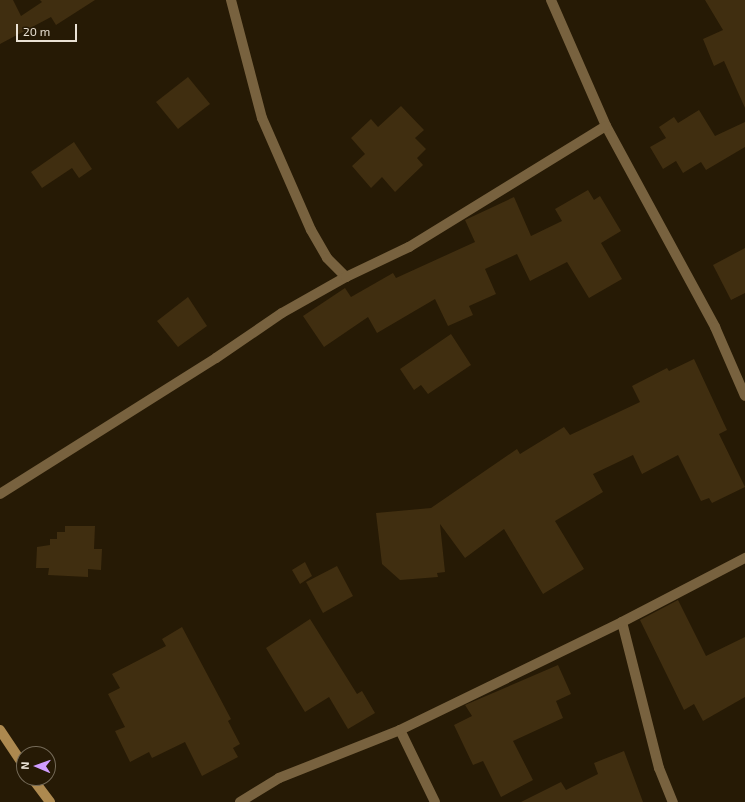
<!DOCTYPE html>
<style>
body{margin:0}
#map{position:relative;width:745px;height:802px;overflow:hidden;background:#261a05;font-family:"Exo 2",sans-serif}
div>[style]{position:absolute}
.building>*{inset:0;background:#402e10}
.street>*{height:10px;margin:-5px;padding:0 5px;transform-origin:5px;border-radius:5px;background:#78623f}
.secondary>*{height:10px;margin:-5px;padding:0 5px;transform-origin:5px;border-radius:5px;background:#ad894f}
span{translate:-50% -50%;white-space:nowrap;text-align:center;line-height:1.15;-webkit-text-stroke:3.5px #261a05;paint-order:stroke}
.north{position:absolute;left:16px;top:746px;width:40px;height:40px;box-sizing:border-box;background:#261a05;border:1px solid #746a58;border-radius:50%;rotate:272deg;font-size:11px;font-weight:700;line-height:16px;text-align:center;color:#eae2d5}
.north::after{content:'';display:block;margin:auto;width:14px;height:18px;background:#d09dff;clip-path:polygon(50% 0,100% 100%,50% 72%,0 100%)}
.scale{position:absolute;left:16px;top:24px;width:61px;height:18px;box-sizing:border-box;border:2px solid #eae2d5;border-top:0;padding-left:5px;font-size:12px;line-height:14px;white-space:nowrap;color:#eae2d5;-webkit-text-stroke:3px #261a05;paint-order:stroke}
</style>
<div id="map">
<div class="building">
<div style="clip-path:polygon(0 0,13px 0,21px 16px,42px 2px,40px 0,95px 0,56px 25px,51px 17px,0 44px)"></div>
<div style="clip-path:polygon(705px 0,745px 0,745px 108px,724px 61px,714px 66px,703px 39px,723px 30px)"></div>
<div style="clip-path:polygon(188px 77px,210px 104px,178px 129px,156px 102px)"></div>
<div style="clip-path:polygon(401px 106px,424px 130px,415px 138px,426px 149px,417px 158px,423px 165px,395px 192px,382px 177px,371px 188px,352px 166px,365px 154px,351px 138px,371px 119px,378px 127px)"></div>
<div style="clip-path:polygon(699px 110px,715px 136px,745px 122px,745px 147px,706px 170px,701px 162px,683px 173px,676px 161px,663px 169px,650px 147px,666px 138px,659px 127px,674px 117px,678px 123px)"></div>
<div style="clip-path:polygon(74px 142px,92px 169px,79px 178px,72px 168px,42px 188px,31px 172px)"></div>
<div style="clip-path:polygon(588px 190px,594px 200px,600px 196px,621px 231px,601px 243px,622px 279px,589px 298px,567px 262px,530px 281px,517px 254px,485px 269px,496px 294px,469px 306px,473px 315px,448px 326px,435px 299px,377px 333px,368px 317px,324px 347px,303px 316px,345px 288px,351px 297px,393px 273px,396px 278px,475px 242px,465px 220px,514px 197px,531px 236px,562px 221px,555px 209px)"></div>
<div style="clip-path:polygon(745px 248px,745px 293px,731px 300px,713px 265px)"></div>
<div style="clip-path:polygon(188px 297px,207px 326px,178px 347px,157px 321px)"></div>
<div style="clip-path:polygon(451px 334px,471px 365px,428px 394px,421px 385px,414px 390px,400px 369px)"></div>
<div style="clip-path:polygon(694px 359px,727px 430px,719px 434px,745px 487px,712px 503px,709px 498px,701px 501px,678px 455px,642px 474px,633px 455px,593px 474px,603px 492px,555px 521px,584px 569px,543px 594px,504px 529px,465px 558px,440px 524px,445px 572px,437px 573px,438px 577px,400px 580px,382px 564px,376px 513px,431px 508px,517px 449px,520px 454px,564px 427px,570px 435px,640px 402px,632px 386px,667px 368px,669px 371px)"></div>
<div style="clip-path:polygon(65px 526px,95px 526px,94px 549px,102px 549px,101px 570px,88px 569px,88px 577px,48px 575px,49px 568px,36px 568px,37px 547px,50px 545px,50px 539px,57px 539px,57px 532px,65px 532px)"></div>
<div style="clip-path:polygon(305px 562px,312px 576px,300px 584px,292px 570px)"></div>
<div style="clip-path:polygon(337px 566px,353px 596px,323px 613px,306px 582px)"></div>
<div style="clip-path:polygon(678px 600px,706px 656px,745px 637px,745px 697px,703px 721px,694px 704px,684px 710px,640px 620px)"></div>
<div style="clip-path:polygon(310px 619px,357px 694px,362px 691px,375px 713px,348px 729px,329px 697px,305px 712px,266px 648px)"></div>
<div style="clip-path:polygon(182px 627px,231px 719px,228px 721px,240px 744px,233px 748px,238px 757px,202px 776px,185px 742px,152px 758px,149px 752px,130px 762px,115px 731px,125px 727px,108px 694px,120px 688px,112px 674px,166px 646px,162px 639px)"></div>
<div style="clip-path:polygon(558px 665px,571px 694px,556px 701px,563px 718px,513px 741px,533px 780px,501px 797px,483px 761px,473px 765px,454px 725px,472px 716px,465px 705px)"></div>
<div style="clip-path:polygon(624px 751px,643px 802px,521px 802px,561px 782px,566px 790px,598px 774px,594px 763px)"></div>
</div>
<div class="street">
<div style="left:231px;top:0;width:122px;rotate:75.3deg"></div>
<div style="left:262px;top:118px;width:122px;rotate:66.4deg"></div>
<div style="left:311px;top:230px;width:32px;rotate:60deg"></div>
<div style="left:327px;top:258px;width:27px;rotate:45deg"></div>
<div style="left:551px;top:0;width:137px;rotate:66.4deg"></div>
<div style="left:606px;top:126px;width:229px;rotate:61.5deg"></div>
<div style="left:715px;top:327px;width:75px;rotate:66.5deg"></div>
<div style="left:0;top:494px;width:255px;rotate:-32.2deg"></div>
<div style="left:216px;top:358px;width:80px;rotate:-34.3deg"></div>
<div style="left:282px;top:313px;width:73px;rotate:-29.4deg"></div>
<div style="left:346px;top:277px;width:70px;rotate:-25.5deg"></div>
<div style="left:409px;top:247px;width:231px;rotate:-31.6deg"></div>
<div style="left:622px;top:622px;width:151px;rotate:75.8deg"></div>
<div style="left:659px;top:768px;width:37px;rotate:68deg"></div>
<div style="left:400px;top:730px;width:80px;rotate:64.1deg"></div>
<div style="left:240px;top:802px;width:46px;rotate:-31.6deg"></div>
<div style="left:279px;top:778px;width:130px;rotate:-21.6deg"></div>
<div style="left:400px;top:730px;width:247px;rotate:-25.9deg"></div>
<div style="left:622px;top:622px;width:139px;rotate:-27.5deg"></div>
</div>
<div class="secondary">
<div style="left:0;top:730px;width:43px;rotate:56.3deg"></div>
<div style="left:32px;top:778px;width:30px;rotate:53deg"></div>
</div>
<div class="north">N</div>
<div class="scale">20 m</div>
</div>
